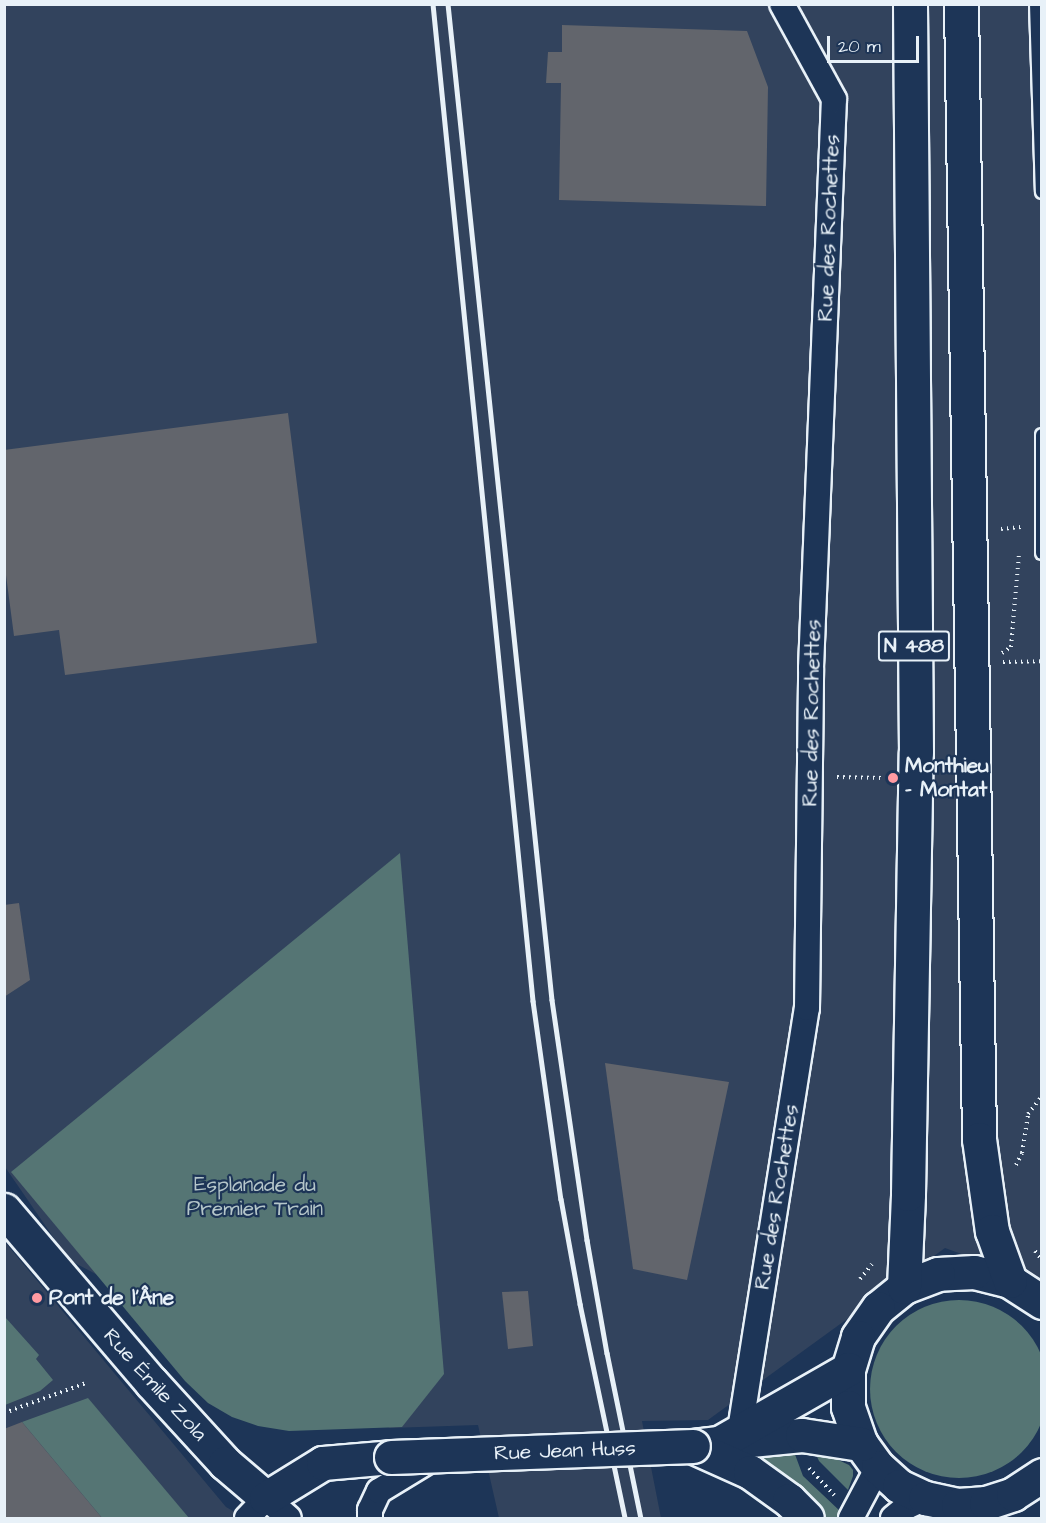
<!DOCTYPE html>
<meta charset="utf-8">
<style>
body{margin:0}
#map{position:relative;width:1046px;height:1523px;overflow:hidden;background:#1d3557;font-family:"Architects Daughter",sans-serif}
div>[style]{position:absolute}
.built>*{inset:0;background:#32435d}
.green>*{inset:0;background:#557574}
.round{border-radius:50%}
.building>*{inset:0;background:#62656c}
.path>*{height:4px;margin-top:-2px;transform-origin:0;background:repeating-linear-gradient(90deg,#e8f1f8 0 1.5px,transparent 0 6px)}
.roads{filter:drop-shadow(2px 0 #e8f1f8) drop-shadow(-2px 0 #e8f1f8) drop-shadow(0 2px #e8f1f8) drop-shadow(0 -2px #e8f1f8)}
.lane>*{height:12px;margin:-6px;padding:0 6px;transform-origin:6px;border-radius:6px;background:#1d3557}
.street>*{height:24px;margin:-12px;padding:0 12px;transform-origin:12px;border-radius:12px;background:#1d3557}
.secondary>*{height:33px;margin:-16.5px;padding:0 16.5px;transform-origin:16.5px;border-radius:16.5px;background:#1d3557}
.primary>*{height:33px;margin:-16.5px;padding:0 16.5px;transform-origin:16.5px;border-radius:16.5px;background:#1d3557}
.rail>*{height:4.5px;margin:-2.25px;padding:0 2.25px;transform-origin:2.25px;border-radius:2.25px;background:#e8f1f8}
.bridges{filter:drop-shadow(2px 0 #e8f1f8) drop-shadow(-2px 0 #e8f1f8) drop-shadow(0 2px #e8f1f8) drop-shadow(0 -2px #e8f1f8)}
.secondary-bridge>*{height:33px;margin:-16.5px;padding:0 16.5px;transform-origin:16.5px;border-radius:16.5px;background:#1d3557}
.dots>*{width:16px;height:16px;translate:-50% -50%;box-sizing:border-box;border:3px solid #1d3557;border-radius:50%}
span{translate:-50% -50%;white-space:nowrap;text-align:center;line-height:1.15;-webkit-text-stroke:4.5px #1d3557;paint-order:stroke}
.shield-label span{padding:2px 4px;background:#1d3557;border:2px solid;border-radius:4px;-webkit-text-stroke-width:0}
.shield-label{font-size:20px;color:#e8f1f8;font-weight:700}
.street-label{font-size:21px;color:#e8f1f8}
.poi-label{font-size:21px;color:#e8f1f8;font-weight:700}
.left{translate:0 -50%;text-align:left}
.park-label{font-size:21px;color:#b5c6ca}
.frame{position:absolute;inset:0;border:6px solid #e8f1f8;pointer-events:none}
.scale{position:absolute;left:827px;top:36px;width:92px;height:27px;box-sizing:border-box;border:3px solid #e8f1f8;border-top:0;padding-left:8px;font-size:18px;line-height:21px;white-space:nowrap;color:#e8f1f8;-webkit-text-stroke:4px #1d3557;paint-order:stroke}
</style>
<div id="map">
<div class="built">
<div style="clip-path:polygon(4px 5px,1041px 5px,1041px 1283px,945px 1248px,708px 1420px,642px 1421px,661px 1518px,499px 1518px,478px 1425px,390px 1428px,69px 1260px,5px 1167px)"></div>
<div style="clip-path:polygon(4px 1241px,226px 1507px,245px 1518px,5px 1518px)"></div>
</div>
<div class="green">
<div style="clip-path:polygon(400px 853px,444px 1374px,402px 1427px,289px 1431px,258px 1426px,232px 1417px,208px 1403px,185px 1381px,11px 1172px)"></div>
<div class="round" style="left:870px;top:1300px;width:178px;height:178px"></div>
<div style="clip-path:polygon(5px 1317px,39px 1355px,36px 1359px,53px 1380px,40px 1391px,5px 1405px)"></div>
<div style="clip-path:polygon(88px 1398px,189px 1518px,102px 1518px,22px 1422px)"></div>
<div style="clip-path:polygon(813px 1448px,849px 1465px,853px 1470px,853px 1476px,848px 1490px,819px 1461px)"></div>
<div style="clip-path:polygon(793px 1449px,803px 1476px,841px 1512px,839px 1518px,820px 1518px,753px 1456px)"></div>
</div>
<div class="building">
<div style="clip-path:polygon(562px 25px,747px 31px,768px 87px,766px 206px,559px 200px,561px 83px,546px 83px,548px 52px,562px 52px)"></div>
<div style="clip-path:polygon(288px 413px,317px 643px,65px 675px,59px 630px,14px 636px,4px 560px,4px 450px)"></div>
<div style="clip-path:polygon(19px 903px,30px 980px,4px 997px,4px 905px)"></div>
<div style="clip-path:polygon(605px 1063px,729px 1082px,687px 1280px,633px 1269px)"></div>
<div style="clip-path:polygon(528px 1291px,533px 1346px,508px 1349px,502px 1292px)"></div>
<div style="clip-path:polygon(22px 1422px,102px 1518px,4px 1518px,4px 1429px)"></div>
</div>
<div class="path">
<div style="left:1001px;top:529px;width:20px;rotate:-6deg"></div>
<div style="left:1002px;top:653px;width:11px;rotate:-34deg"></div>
<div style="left:1011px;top:647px;width:94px;rotate:-85.1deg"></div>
<div style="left:1003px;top:662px;width:39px;rotate:-1deg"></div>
<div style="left:837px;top:777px;width:46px;rotate:1.2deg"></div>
<div style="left:1016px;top:1165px;width:13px;rotate:-63deg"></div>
<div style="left:1022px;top:1153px;width:39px;rotate:-81deg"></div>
<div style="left:1028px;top:1114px;width:23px;rotate:-52deg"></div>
<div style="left:1035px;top:1251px;width:11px;rotate:52deg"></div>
<div style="left:860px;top:1279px;width:19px;rotate:-51deg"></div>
<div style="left:4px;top:1413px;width:87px;rotate:-20.1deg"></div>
<div style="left:809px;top:1468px;width:37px;rotate:47deg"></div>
</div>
<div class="roads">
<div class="lane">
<div style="left:1036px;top:4px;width:188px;rotate:88.2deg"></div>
<div style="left:1042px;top:435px;width:118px;rotate:90deg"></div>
</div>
<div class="street">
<div style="left:740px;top:1430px;width:427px;rotate:-81deg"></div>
<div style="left:807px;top:1008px;width:340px;rotate:-89.3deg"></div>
<div style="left:811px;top:668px;width:569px;rotate:-87.69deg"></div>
<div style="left:834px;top:99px;width:108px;rotate:-118.7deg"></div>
<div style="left:247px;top:1518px;width:28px;rotate:-46deg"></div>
<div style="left:266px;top:1498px;width:30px;rotate:41deg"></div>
<div style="left:370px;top:1518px;width:8px;rotate:-90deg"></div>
<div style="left:370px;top:1510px;width:21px;rotate:-65deg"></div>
<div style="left:379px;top:1491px;width:63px;rotate:-31.4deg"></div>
<div style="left:851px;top:1518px;width:58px;rotate:-62.1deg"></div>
<div style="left:893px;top:1518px;width:17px;rotate:-40deg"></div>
<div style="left:906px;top:1507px;width:21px;rotate:-25deg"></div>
</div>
<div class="secondary">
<div style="left:4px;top:1210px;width:226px;rotate:49.5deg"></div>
<div style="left:151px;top:1382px;width:110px;rotate:47.6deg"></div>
<div style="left:225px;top:1463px;width:54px;rotate:40.5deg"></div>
<div style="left:266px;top:1498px;width:67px;rotate:-31.6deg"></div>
<div style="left:323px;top:1463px;width:68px;rotate:-5deg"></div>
<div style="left:1042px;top:1302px;width:38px;rotate:-147deg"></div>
<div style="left:1010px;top:1281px;width:37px;rotate:-166deg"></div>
<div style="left:974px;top:1272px;width:36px;rotate:177deg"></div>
<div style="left:938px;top:1274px;width:36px;rotate:159deg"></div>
<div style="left:904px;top:1287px;width:33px;rotate:141deg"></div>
<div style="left:878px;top:1308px;width:35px;rotate:125deg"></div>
<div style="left:858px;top:1337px;width:34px;rotate:107deg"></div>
<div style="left:848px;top:1369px;width:38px;rotate:90deg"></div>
<div style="left:848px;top:1407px;width:39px;rotate:71deg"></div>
<div style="left:861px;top:1444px;width:29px;rotate:54deg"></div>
<div style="left:878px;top:1467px;width:28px;rotate:42deg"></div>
<div style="left:899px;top:1486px;width:29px;rotate:25deg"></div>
<div style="left:925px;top:1498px;width:34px;rotate:12deg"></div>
<div style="left:958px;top:1505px;width:28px;rotate:-4deg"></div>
<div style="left:986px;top:1503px;width:28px;rotate:-18deg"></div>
<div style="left:1013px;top:1494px;width:35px;rotate:-33deg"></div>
<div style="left:730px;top:1442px;width:72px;rotate:-5.6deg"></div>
<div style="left:802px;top:1435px;width:60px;rotate:8.7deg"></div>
<div style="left:693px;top:1446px;width:26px;rotate:-7deg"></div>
<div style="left:719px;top:1443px;width:149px;rotate:-29.8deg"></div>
<div style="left:694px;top:1447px;width:61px;rotate:24.1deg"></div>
<div style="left:750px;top:1472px;width:48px;rotate:35.7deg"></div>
<div style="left:789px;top:1500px;width:25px;rotate:45deg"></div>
</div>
<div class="primary">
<div style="left:961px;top:4px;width:1135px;rotate:89.09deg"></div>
<div style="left:979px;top:1139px;width:93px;rotate:82deg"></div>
<div style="left:992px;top:1231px;width:53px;rotate:70.2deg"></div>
<div style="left:904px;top:1287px;width:93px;rotate:-87.5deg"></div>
<div style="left:908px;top:1194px;width:442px;rotate:-89deg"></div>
<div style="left:916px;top:752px;width:748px;rotate:-90.46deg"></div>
</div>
</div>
<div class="rail">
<div style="left:433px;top:4px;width:1002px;rotate:84.27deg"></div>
<div style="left:533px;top:1001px;width:200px;rotate:82deg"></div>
<div style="left:561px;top:1199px;width:107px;rotate:79.7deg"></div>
<div style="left:580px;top:1304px;width:219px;rotate:78.1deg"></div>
<div style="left:448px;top:4px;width:1001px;rotate:84.04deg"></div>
<div style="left:552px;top:1000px;width:243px;rotate:81.7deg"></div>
<div style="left:587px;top:1240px;width:115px;rotate:80deg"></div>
<div style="left:607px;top:1353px;width:168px;rotate:78.4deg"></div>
</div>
<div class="bridges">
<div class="secondary-bridge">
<div style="left:391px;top:1457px;width:302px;rotate:-2.1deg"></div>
</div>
</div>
<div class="dots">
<div style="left:893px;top:778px;background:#ff9aa2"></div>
<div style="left:37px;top:1298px;background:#ff9aa2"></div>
</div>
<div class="shield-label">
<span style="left:914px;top:646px">N 488</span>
</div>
<div class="street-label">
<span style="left:829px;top:228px;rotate:-88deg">Rue des Rochettes</span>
<span style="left:812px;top:713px;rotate:-89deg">Rue des Rochettes</span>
<span style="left:777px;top:1197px;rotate:-81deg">Rue des Rochettes</span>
<span style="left:155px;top:1385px;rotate:48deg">Rue Émile Zola</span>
<span style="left:565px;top:1451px;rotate:-2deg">Rue Jean Huss</span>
</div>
<div class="poi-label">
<span class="left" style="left:905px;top:778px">Monthieu<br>- Montat</span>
<span class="left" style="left:49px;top:1298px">Pont de l'Âne</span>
</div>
<div class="park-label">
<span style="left:255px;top:1197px">Esplanade du<br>Premier Train</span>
</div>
<div class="frame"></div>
<div class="scale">20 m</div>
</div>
